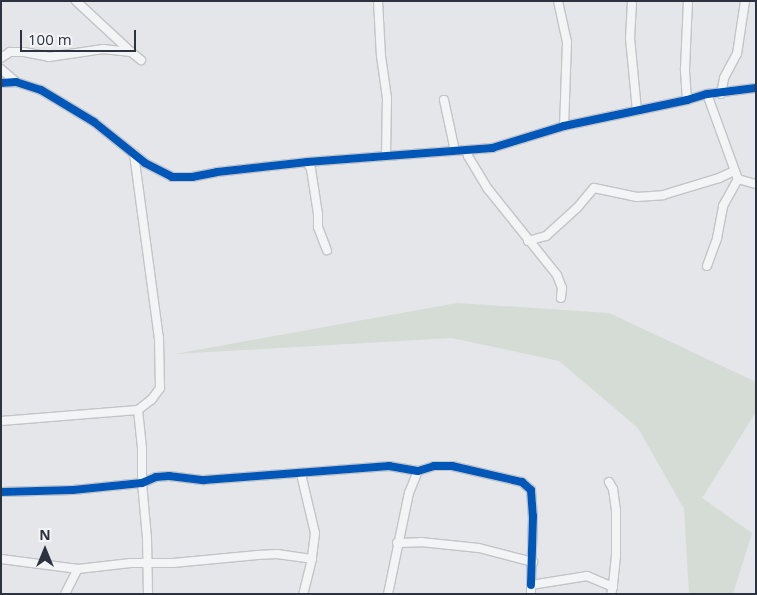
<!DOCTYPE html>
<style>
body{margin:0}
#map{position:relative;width:757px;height:595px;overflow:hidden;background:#e4e6e9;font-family:"Open Sans",sans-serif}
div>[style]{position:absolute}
.green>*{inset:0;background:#d4dcd5}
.roads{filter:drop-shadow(1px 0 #c3c4c7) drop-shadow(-1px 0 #c3c4c7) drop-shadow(0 1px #c3c4c7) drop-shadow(0 -1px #c3c4c7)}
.minor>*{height:8px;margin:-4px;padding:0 4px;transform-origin:4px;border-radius:4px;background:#f3f4f5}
.cycleway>*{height:8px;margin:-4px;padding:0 4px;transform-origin:4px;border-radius:4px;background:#0057b8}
span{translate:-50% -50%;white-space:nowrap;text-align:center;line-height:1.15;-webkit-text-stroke:4px #f3f4f7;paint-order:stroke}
.frame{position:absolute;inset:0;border:2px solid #2d3240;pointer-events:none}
.north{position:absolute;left:20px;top:525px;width:50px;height:50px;-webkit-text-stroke:4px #f3f4f7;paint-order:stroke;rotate:0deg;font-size:14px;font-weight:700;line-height:20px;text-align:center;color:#2d3240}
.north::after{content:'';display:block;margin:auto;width:18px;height:22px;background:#2d3240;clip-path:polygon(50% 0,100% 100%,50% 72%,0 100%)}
.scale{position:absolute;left:20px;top:30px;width:116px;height:22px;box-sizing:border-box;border:2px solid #2d3240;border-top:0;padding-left:6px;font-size:15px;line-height:18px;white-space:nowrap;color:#2d3240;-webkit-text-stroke:4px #f3f4f7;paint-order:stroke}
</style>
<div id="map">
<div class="green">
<div style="clip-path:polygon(457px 303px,609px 313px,756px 382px,756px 412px,702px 498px,752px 533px,733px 594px,689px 594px,684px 509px,638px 428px,559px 361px,452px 338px,175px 354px)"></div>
</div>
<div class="roads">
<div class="minor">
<div style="left:76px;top:1px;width:75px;rotate:42.8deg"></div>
<div style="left:378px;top:1px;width:55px;rotate:86.9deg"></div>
<div style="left:381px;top:56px;width:42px;rotate:81.9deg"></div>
<div style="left:387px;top:98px;width:57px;rotate:91deg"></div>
<div style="left:558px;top:1px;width:42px;rotate:77.6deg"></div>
<div style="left:567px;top:42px;width:84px;rotate:92deg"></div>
<div style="left:632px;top:1px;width:37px;rotate:93deg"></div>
<div style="left:630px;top:38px;width:73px;rotate:84.5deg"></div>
<div style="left:1px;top:58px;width:11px;rotate:-34deg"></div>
<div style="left:10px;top:52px;width:14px"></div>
<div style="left:24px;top:52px;width:25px;rotate:11deg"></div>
<div style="left:49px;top:57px;width:55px;rotate:-8.4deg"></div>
<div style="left:103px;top:49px;width:28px;rotate:6deg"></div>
<div style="left:131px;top:52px;width:13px;rotate:39deg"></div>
<div style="left:1px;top:69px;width:20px;rotate:41deg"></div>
<div style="left:1px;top:83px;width:15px;rotate:-4deg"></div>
<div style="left:16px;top:82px;width:26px;rotate:18deg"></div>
<div style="left:41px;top:90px;width:62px;rotate:31.1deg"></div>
<div style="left:94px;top:122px;width:65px;rotate:38.8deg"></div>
<div style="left:145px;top:163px;width:30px;rotate:27deg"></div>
<div style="left:172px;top:177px;width:20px"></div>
<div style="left:192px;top:177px;width:25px;rotate:-11deg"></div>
<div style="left:217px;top:172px;width:91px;rotate:-6.3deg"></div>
<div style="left:307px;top:162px;width:186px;rotate:-4.3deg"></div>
<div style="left:492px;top:148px;width:75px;rotate:-17deg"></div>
<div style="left:564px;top:126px;width:126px;rotate:-11.9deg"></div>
<div style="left:687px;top:100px;width:21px;rotate:-17deg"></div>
<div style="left:707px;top:94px;width:49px;rotate:-7deg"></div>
<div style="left:707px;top:94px;width:90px;rotate:70deg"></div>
<div style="left:738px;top:179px;width:19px;rotate:16deg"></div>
<div style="left:721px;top:94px;width:16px;rotate:-79deg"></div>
<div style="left:724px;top:78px;width:27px;rotate:-62deg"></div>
<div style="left:737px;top:54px;width:54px;rotate:-81.4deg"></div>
<div style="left:444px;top:100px;width:52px;rotate:77.8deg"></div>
<div style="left:687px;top:100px;width:31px;rotate:-94deg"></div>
<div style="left:685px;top:69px;width:68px;rotate:-87.5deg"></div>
<div style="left:467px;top:150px;width:6px;rotate:81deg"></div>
<div style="left:468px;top:156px;width:39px;rotate:59deg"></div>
<div style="left:488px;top:189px;width:110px;rotate:51.3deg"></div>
<div style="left:557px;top:275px;width:14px;rotate:69deg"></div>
<div style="left:562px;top:288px;width:10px;rotate:96deg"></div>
<div style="left:134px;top:154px;width:186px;rotate:82.3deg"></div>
<div style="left:159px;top:338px;width:50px;rotate:88.9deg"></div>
<div style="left:160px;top:388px;width:14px;rotate:126deg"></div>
<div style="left:152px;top:399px;width:18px;rotate:142deg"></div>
<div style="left:307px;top:162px;width:8px;rotate:60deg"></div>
<div style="left:311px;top:169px;width:46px;rotate:81.2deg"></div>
<div style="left:318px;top:214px;width:13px;rotate:90deg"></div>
<div style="left:318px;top:227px;width:25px;rotate:69deg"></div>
<div style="left:528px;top:241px;width:19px;rotate:-16deg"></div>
<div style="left:546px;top:236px;width:42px;rotate:-42.1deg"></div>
<div style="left:577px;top:208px;width:26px;rotate:-50deg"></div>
<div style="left:594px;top:188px;width:44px;rotate:11.8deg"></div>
<div style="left:637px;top:197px;width:26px;rotate:-4deg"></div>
<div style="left:663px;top:195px;width:59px;rotate:-16.9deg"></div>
<div style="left:719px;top:178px;width:17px;rotate:-25deg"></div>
<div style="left:707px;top:266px;width:30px;rotate:-70deg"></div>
<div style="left:717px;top:238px;width:33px;rotate:-79deg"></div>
<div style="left:723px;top:206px;width:31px;rotate:-61deg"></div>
<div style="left:1px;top:421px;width:137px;rotate:-4.6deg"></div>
<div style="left:138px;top:410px;width:38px;rotate:84deg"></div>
<div style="left:142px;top:448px;width:35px;rotate:90deg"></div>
<div style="left:142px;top:483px;width:55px;rotate:84.8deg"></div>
<div style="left:147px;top:538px;width:56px;rotate:89deg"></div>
<div style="left:301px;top:474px;width:61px;rotate:76.7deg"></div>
<div style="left:315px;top:533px;width:26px;rotate:97deg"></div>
<div style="left:312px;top:559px;width:36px;rotate:104deg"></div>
<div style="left:609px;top:482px;width:8px;rotate:60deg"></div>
<div style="left:613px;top:489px;width:21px;rotate:82deg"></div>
<div style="left:616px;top:510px;width:46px;rotate:90deg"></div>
<div style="left:616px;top:556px;width:31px;rotate:96deg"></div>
<div style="left:1px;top:492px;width:72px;rotate:-1.6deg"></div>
<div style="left:73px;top:490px;width:69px;rotate:-5.8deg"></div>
<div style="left:142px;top:483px;width:15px;rotate:-23deg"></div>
<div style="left:156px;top:477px;width:13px;rotate:-4deg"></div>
<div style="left:169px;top:476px;width:35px;rotate:7deg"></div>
<div style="left:204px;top:480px;width:186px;rotate:-4.3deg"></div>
<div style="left:389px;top:466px;width:29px;rotate:10deg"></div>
<div style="left:418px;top:471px;width:17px;rotate:-17deg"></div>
<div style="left:434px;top:466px;width:18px"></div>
<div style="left:452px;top:466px;width:72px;rotate:12.9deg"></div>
<div style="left:522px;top:482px;width:12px;rotate:42deg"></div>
<div style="left:531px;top:490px;width:26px;rotate:86deg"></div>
<div style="left:533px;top:516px;width:69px;rotate:91.7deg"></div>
<div style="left:397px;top:543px;width:24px;rotate:-2deg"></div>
<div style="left:421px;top:542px;width:58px;rotate:5.9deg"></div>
<div style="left:479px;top:548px;width:56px;rotate:14.5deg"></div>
<div style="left:1px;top:559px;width:78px;rotate:7.4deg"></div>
<div style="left:78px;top:569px;width:53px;rotate:-6.5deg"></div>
<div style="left:131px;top:563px;width:42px"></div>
<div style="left:173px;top:563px;width:85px;rotate:-5.4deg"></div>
<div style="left:258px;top:555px;width:19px;rotate:-3deg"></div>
<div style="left:277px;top:554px;width:35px;rotate:8deg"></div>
<div style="left:65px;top:594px;width:28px;rotate:-63deg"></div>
<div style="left:388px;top:594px;width:103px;rotate:-78.3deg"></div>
<div style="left:409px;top:493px;width:24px;rotate:-68deg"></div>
<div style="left:531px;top:594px;width:9px;rotate:-90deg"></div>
<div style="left:531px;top:585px;width:57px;rotate:-9.1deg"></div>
<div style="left:587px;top:576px;width:28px;rotate:23deg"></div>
<div style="left:613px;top:587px;width:7px;rotate:106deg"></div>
</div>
</div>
<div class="cycleway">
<div style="left:1px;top:83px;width:15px;rotate:-4deg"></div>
<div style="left:16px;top:82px;width:26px;rotate:18deg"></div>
<div style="left:41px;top:90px;width:62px;rotate:31.1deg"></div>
<div style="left:94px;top:122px;width:65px;rotate:38.8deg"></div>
<div style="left:145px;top:163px;width:30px;rotate:27deg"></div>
<div style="left:172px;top:177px;width:20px"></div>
<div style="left:192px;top:177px;width:25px;rotate:-11deg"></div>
<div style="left:217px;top:172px;width:91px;rotate:-6.3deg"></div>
<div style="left:307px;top:162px;width:186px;rotate:-4.3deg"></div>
<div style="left:492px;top:148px;width:75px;rotate:-17deg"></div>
<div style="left:564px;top:126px;width:126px;rotate:-11.9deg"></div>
<div style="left:687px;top:100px;width:21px;rotate:-17deg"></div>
<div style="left:707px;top:94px;width:49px;rotate:-7deg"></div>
<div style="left:1px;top:492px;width:72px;rotate:-1.6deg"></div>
<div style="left:73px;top:490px;width:69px;rotate:-5.8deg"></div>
<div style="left:142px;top:483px;width:15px;rotate:-23deg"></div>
<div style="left:156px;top:477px;width:13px;rotate:-4deg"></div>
<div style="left:169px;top:476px;width:35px;rotate:7deg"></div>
<div style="left:204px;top:480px;width:186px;rotate:-4.3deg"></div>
<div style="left:389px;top:466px;width:29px;rotate:10deg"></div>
<div style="left:418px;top:471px;width:17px;rotate:-17deg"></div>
<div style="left:434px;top:466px;width:18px"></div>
<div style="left:452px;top:466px;width:72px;rotate:12.9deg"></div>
<div style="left:522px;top:482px;width:12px;rotate:42deg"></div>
<div style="left:531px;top:490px;width:26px;rotate:86deg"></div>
<div style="left:533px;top:516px;width:69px;rotate:91.7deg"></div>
</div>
<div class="frame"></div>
<div class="north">N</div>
<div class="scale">100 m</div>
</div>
